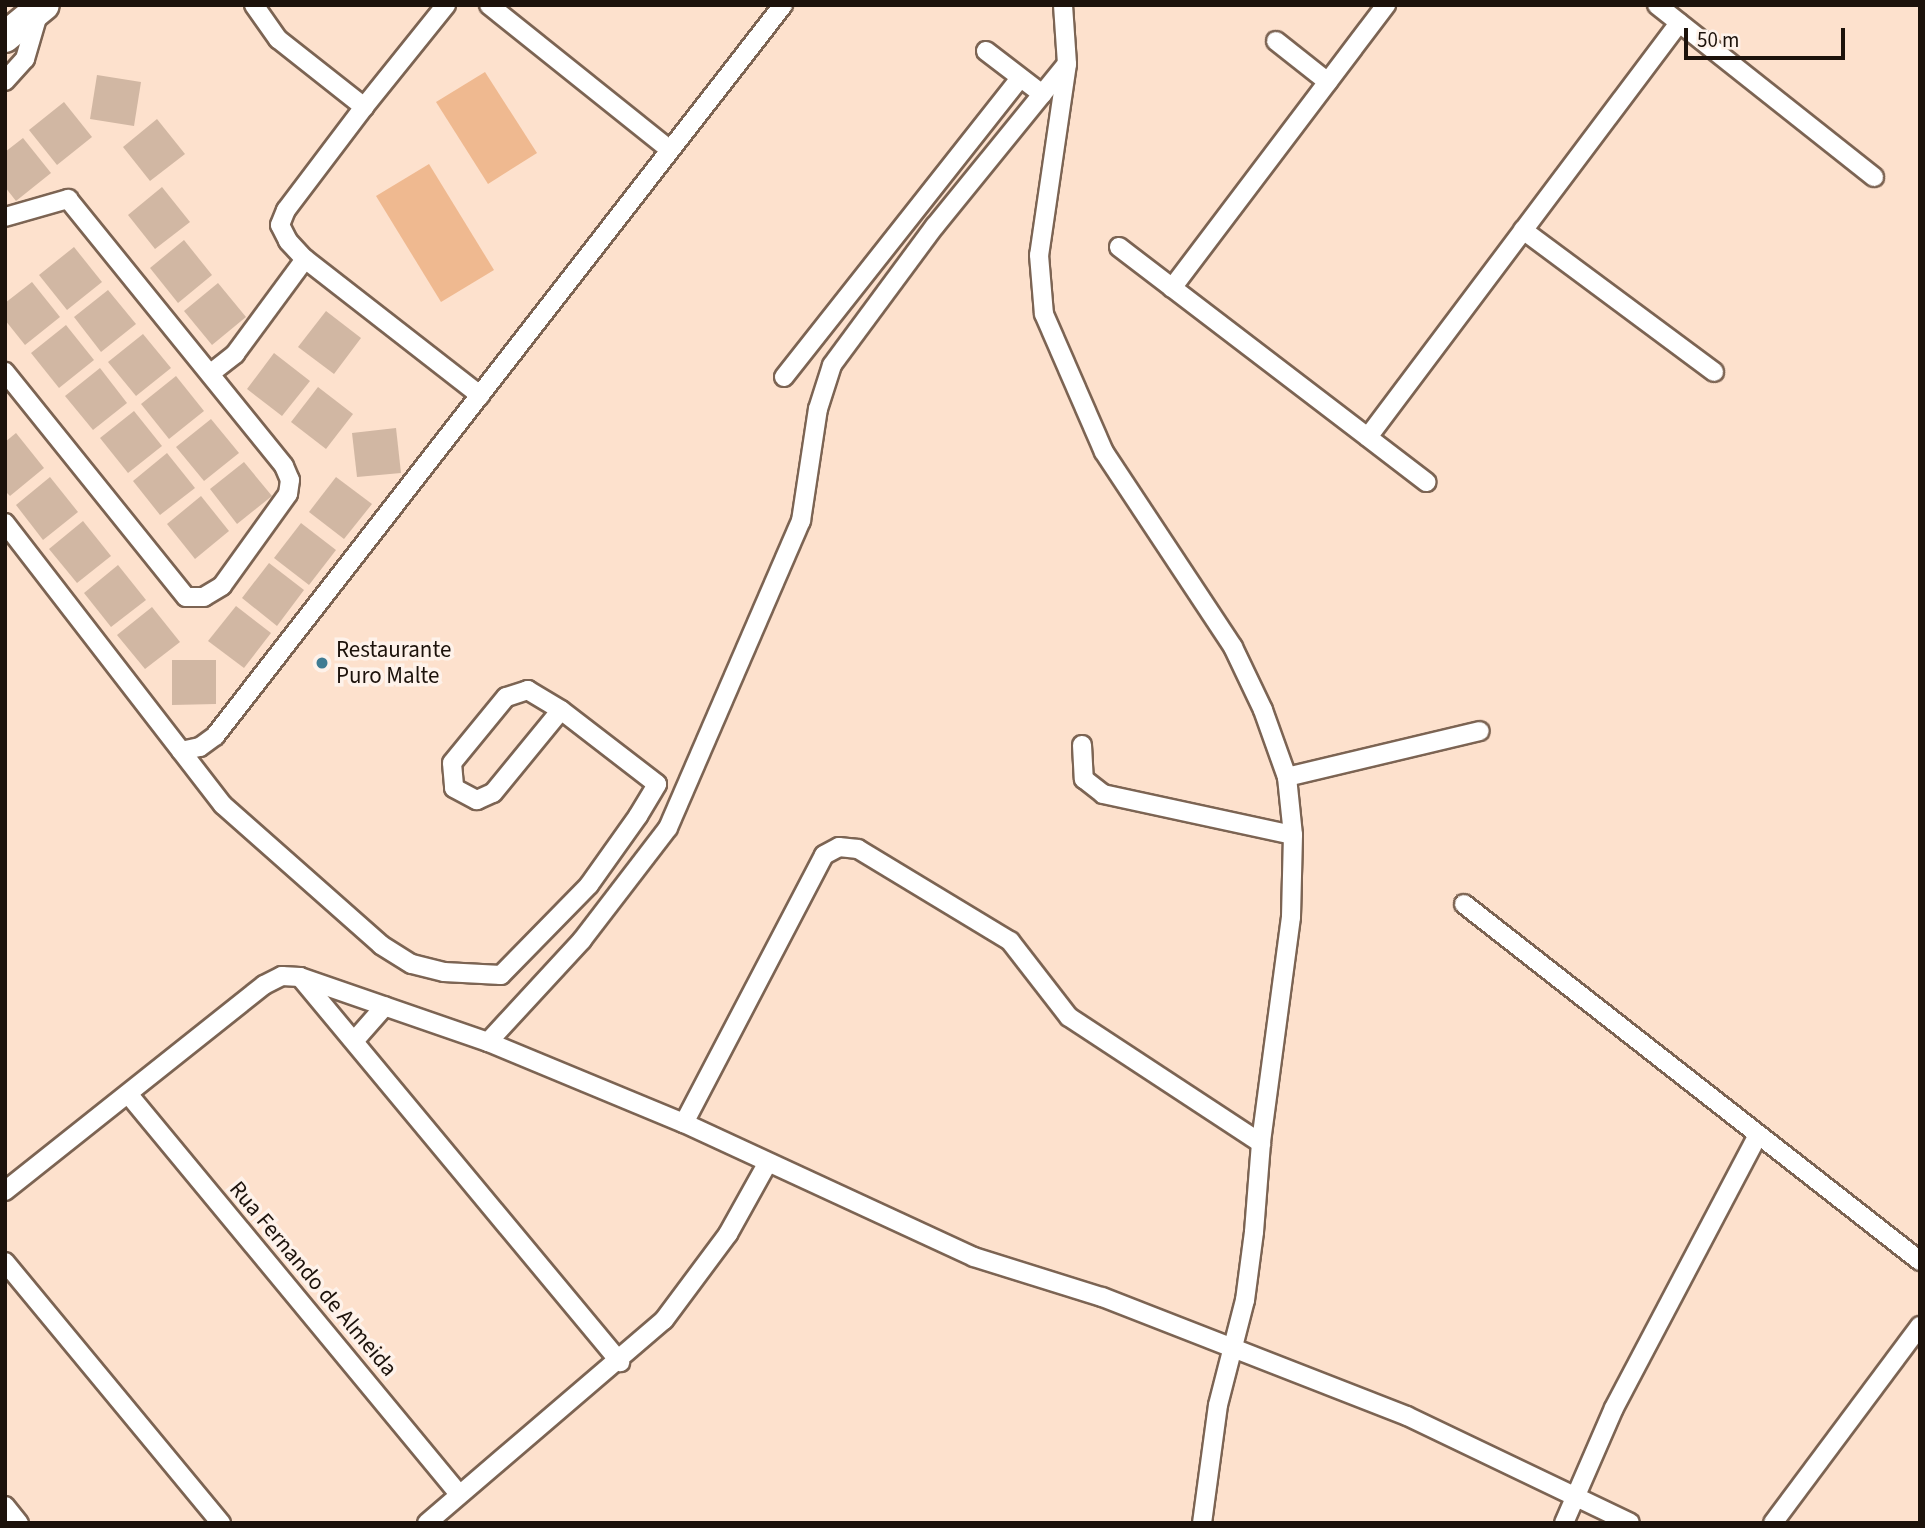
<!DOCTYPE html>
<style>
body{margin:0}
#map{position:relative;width:1925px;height:1528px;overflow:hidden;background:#fde1cd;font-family:"Source Sans 3",sans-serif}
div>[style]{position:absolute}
.green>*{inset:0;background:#efb990}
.building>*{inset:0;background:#d1b7a3}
.roads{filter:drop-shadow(2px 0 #7c6453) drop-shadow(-2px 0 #7c6453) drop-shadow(0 2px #7c6453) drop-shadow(0 -2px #7c6453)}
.minor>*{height:18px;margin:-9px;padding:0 9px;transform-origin:9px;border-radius:9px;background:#fff}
.trunk>*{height:30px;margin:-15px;padding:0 15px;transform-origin:15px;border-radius:15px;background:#fff}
.dots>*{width:19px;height:19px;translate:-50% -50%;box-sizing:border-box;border:4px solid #fef2ea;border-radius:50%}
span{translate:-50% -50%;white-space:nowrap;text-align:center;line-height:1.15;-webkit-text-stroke:7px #fef2ea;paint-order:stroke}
.poi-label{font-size:23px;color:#1c120b}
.left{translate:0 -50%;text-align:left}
.street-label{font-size:23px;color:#1c120b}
.frame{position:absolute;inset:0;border:7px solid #1c120b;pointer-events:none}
.scale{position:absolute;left:1684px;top:28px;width:161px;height:32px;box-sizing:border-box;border:4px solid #1c120b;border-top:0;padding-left:9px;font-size:21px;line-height:24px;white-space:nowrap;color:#1c120b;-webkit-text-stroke:5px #fef2ea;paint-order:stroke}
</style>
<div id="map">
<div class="green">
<div style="clip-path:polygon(485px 72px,537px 153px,488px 184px,436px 102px)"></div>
<div style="clip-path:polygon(429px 164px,494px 270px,441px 302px,376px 196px)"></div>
</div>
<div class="building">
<div style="clip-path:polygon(97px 75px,141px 82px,134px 126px,90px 119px)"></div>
<div style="clip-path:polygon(64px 102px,92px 137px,57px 165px,29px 130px)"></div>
<div style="clip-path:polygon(157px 119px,185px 154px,150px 181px,123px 147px)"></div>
<div style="clip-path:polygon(23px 138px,51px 173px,16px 201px,5px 187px,5px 152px)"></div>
<div style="clip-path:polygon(162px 187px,190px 222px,155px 249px,128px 215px)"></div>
<div style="clip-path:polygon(184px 240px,212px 275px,178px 303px,150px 268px)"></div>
<div style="clip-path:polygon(74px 247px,102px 282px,67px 310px,39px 275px)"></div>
<div style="clip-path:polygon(32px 282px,60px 317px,25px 345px,5px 320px,5px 303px)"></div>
<div style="clip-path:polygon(218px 283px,246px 317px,212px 345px,184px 311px)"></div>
<div style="clip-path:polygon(108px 290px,136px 324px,101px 352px,74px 317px)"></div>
<div style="clip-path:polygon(326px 311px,361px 338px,334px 374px,298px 347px)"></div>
<div style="clip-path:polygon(66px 325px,94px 360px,59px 388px,31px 353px)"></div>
<div style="clip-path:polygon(143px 334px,171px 368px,136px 396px,108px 362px)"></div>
<div style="clip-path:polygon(274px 353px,310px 381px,282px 416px,247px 389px)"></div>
<div style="clip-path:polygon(100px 368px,127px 403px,93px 430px,65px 396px)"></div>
<div style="clip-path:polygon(176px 376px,204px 411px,169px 439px,141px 404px)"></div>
<div style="clip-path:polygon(318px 387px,353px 414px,326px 449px,291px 422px)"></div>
<div style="clip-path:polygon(134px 411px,162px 446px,128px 473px,100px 438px)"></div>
<div style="clip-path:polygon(211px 419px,239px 453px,204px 481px,176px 447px)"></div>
<div style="clip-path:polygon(396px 428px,401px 473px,357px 477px,352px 433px)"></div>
<div style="clip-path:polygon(16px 433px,44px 468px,10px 496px,5px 491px,5px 442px)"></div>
<div style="clip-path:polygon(167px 453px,195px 488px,160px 515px,133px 481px)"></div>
<div style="clip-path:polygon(244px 462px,272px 496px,237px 524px,210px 489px)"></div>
<div style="clip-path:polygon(50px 477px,78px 512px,43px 540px,16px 505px)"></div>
<div style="clip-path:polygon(336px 477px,372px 504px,344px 539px,309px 512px)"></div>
<div style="clip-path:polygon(201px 496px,229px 531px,195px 559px,167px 524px)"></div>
<div style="clip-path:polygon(83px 521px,111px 556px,77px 583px,49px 549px)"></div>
<div style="clip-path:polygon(301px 523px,336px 550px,309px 585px,274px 558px)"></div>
<div style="clip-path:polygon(269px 563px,304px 590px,277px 626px,242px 598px)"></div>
<div style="clip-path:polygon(118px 565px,146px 600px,111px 627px,84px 593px)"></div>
<div style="clip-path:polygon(236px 606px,271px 633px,244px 668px,208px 641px)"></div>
<div style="clip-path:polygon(152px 607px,180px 642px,145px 669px,117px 635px)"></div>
<div style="clip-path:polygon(172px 660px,216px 660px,216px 704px,172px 705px)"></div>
</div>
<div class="roads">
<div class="minor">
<div style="left:254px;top:5px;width:42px;rotate:54.8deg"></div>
<div style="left:278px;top:39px;width:110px;rotate:38.3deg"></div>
<div style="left:446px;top:5px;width:131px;rotate:128.8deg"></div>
<div style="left:364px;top:107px;width:129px;rotate:127.1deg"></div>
<div style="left:286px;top:210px;width:16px;rotate:112deg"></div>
<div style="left:280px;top:225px;width:18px;rotate:63deg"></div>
<div style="left:288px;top:241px;width:25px;rotate:47deg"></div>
<div style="left:305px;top:259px;width:222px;rotate:37.9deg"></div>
<div style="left:489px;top:5px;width:231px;rotate:38.7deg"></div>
<div style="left:1063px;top:5px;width:59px;rotate:86.1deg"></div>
<div style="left:1067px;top:64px;width:193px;rotate:98.3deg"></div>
<div style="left:1039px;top:255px;width:59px;rotate:85.2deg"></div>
<div style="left:1044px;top:314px;width:150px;rotate:66.5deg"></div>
<div style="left:1104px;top:452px;width:234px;rotate:56.5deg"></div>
<div style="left:1233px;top:647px;width:70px;rotate:64.5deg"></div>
<div style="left:1263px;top:710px;width:71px;rotate:70.3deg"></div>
<div style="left:1287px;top:777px;width:58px;rotate:84.1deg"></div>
<div style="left:1293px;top:835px;width:82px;rotate:91.4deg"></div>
<div style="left:1291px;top:917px;width:228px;rotate:97.6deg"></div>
<div style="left:1261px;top:1143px;width:89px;rotate:94.5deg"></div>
<div style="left:1254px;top:1232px;width:69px;rotate:97.5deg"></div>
<div style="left:1245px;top:1300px;width:108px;rotate:104.4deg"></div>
<div style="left:1218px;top:1405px;width:119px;rotate:97.7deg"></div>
<div style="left:1657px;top:5px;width:277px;rotate:38.4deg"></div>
<div style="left:1276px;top:41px;width:66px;rotate:38.3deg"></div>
<div style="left:986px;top:51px;width:71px;rotate:37.5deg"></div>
<div style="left:5px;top:81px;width:30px;rotate:-48deg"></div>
<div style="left:25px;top:59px;width:50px;rotate:-73.7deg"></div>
<div style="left:5px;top:217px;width:66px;rotate:-15.9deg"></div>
<div style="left:68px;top:199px;width:343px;rotate:51deg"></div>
<div style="left:284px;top:466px;width:15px;rotate:67deg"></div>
<div style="left:290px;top:480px;width:14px;rotate:98deg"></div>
<div style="left:288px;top:494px;width:113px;rotate:125.7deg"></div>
<div style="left:222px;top:586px;width:21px;rotate:149deg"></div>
<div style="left:204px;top:597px;width:18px;rotate:180deg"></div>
<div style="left:186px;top:597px;width:289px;rotate:-128.8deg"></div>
<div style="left:1523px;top:230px;width:238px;rotate:36.6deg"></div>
<div style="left:1119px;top:247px;width:387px;rotate:37.4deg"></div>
<div style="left:1172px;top:288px;width:355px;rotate:-52.9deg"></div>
<div style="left:211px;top:373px;width:31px;rotate:-38deg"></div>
<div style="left:235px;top:354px;width:118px;rotate:-53.6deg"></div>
<div style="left:784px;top:377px;width:381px;rotate:-51.7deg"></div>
<div style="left:1368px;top:437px;width:518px;rotate:-53.09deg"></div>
<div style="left:5px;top:523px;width:356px;rotate:52.3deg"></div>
<div style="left:223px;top:805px;width:211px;rotate:41.5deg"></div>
<div style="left:381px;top:945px;width:36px;rotate:32deg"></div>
<div style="left:412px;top:964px;width:33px;rotate:14deg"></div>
<div style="left:444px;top:972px;width:57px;rotate:3deg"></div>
<div style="left:501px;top:975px;width:126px;rotate:-45.6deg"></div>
<div style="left:589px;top:885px;width:85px;rotate:-54.6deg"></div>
<div style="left:638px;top:816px;width:37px;rotate:-59deg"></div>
<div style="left:657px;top:784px;width:121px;rotate:-142.4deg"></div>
<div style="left:561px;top:710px;width:39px;rotate:-149deg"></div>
<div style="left:528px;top:690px;width:23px;rotate:162deg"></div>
<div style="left:506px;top:697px;width:85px;rotate:129.3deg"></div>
<div style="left:452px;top:763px;width:25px;rotate:85deg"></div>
<div style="left:454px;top:788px;width:26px;rotate:28deg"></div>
<div style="left:477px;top:800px;width:17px;rotate:-24deg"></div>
<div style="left:493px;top:793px;width:107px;rotate:-50.7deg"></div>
<div style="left:1082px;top:745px;width:34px;rotate:87deg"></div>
<div style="left:1084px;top:779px;width:24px;rotate:38deg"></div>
<div style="left:1103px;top:794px;width:194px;rotate:12.2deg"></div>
<div style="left:181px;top:751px;width:19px;rotate:-12deg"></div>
<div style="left:200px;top:747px;width:19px;rotate:-36deg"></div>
<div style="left:215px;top:736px;width:926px;rotate:-52.15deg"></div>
<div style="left:1287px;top:777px;width:198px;rotate:-13.4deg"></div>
<div style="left:1464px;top:904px;width:579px;rotate:38.06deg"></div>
<div style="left:300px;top:977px;width:501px;rotate:50.27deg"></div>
<div style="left:355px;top:1040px;width:45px;rotate:-48.6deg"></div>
<div style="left:488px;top:1042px;width:139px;rotate:-47.3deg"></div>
<div style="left:582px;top:940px;width:141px;rotate:-52.5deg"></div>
<div style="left:668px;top:828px;width:335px;rotate:-66.6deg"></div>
<div style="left:801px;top:521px;width:113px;rotate:-81.4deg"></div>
<div style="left:818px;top:409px;width:46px;rotate:-72.3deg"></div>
<div style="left:832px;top:365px;width:173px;rotate:-53.5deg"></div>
<div style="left:935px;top:226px;width:208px;rotate:-50.9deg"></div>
<div style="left:129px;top:1095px;width:518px;rotate:50.41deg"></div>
<div style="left:684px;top:1123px;width:302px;rotate:-62.4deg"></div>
<div style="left:824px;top:855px;width:17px;rotate:-28deg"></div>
<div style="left:839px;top:847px;width:19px;rotate:6deg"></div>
<div style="left:858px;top:849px;width:178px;rotate:31.2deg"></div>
<div style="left:1010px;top:941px;width:96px;rotate:52.2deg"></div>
<div style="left:1069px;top:1017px;width:230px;rotate:33.3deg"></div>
<div style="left:5px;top:1191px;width:331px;rotate:-38.5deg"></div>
<div style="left:264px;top:985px;width:20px;rotate:-27deg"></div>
<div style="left:282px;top:976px;width:18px;rotate:3deg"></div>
<div style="left:300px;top:977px;width:199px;rotate:19.1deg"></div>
<div style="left:488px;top:1042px;width:212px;rotate:22.5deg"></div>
<div style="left:684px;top:1123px;width:319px;rotate:24.8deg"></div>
<div style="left:974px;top:1257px;width:134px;rotate:17.4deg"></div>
<div style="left:1102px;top:1297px;width:327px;rotate:21.3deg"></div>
<div style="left:1407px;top:1416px;width:247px;rotate:25.6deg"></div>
<div style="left:5px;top:1262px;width:339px;rotate:50.4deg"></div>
<div style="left:5px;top:1506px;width:22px;rotate:51deg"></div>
<div style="left:427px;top:1523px;width:312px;rotate:-40.6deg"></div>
<div style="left:664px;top:1320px;width:107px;rotate:-53.3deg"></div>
<div style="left:728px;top:1234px;width:80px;rotate:-60.9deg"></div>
<div style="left:1564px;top:1523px;width:125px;rotate:-66.5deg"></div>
<div style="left:1614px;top:1408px;width:309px;rotate:-62.2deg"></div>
<div style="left:1773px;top:1523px;width:246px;rotate:-53.3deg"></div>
</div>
<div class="trunk">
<div style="left:5px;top:37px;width:50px;rotate:-39.4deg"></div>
</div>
</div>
<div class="dots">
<div style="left:322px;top:663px;background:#3f7c93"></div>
</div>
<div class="poi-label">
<span class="left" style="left:336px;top:663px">Restaurante<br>Puro Malte</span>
</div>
<div class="street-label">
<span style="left:313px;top:1279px;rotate:50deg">Rua Fernando de Almeida</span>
</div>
<div class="frame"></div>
<div class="scale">50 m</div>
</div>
